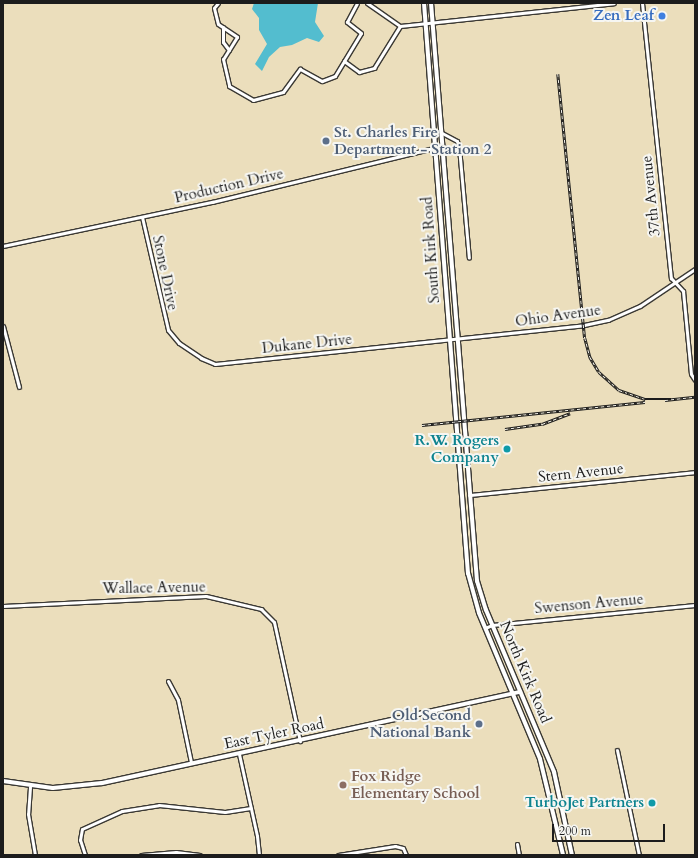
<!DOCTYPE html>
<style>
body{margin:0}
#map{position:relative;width:698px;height:858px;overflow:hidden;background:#ebdebc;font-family:Cardo,serif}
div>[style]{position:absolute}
.water>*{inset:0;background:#53bdcf}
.roads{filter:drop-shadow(1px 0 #3b3934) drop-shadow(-1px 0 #3b3934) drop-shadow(0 1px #3b3934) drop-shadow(0 -1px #3b3934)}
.street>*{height:3px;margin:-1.5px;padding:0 1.5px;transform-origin:1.5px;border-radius:1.5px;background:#fff}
.secondary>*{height:4px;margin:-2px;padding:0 2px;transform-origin:2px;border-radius:2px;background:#fff}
.rail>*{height:2.5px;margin-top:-1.25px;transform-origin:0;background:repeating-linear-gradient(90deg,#f6f6f2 0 3px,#1c1c1c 0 6px);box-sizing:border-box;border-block:1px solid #1c1c1c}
.dots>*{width:11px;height:11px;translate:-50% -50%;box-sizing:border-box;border:2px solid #f6f6f2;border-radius:50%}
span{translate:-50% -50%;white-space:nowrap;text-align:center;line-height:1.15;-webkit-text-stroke:4px #f6f6f2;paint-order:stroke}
.shop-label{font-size:15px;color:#366cbe;font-weight:700}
.right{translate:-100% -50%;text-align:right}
.service-label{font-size:15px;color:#4e5e75;font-weight:700}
.left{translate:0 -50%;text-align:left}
.street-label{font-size:15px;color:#1c1c1c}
.culture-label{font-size:15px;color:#0d838f;font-weight:700}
.education-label{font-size:15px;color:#785e54;font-weight:700}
.frame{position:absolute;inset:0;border:4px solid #1c1c1c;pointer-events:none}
.scale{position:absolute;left:552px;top:824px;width:113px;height:18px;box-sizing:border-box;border:2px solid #1c1c1c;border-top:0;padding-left:5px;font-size:12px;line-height:14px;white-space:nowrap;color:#1c1c1c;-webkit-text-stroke:3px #f6f6f2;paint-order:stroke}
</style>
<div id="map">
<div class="water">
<div style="clip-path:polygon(254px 3px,318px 3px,315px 22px,324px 36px,319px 42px,307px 38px,292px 45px,280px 47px,269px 57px,262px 71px,255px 64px,267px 44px,259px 30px,259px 18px,252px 9px)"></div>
</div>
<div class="roads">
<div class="street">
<div style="left:218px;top:3px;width:6px;rotate:129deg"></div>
<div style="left:214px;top:8px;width:16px;rotate:76deg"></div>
<div style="left:218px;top:24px;width:23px;rotate:34deg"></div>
<div style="left:237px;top:37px;width:26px;rotate:122deg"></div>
<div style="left:223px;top:59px;width:28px;rotate:77deg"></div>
<div style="left:229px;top:86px;width:28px;rotate:30deg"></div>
<div style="left:253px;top:100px;width:31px;rotate:-15deg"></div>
<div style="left:283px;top:92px;width:29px;rotate:-54deg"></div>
<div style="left:300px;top:69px;width:25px;rotate:29deg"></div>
<div style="left:322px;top:81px;width:14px;rotate:-21deg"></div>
<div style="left:335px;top:76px;width:50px;rotate:-58.8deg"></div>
<div style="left:361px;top:33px;width:18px;rotate:-142deg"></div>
<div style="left:347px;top:22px;width:21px;rotate:-62deg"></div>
<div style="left:367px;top:3px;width:40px;rotate:34.9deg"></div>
<div style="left:400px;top:26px;width:215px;rotate:-6.1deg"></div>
<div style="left:642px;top:3px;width:277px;rotate:84deg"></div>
<div style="left:671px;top:278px;width:18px;rotate:47deg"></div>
<div style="left:683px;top:291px;width:83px;rotate:84.5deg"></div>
<div style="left:691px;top:374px;width:7px;rotate:56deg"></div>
<div style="left:223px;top:27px;width:15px;rotate:90deg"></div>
<div style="left:223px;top:42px;width:10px;rotate:53deg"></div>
<div style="left:344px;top:61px;width:19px;rotate:36deg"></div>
<div style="left:359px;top:72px;width:16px;rotate:-15deg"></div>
<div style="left:374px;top:68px;width:49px;rotate:-58.2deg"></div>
<div style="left:442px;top:133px;width:17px;rotate:28deg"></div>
<div style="left:457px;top:141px;width:6px;rotate:72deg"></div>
<div style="left:459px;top:147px;width:111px;rotate:84.9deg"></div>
<div style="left:142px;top:217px;width:116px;rotate:77deg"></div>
<div style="left:168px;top:330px;width:17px;rotate:50deg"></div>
<div style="left:179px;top:343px;width:27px;rotate:34deg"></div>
<div style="left:201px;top:358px;width:15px;rotate:23deg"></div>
<div style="left:215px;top:364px;width:371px;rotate:-6deg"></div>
<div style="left:584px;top:325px;width:25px;rotate:-12deg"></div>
<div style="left:608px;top:320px;width:35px;rotate:-24deg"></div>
<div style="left:640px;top:306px;width:66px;rotate:-33.9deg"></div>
<div style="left:3px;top:246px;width:214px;rotate:-11.9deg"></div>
<div style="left:212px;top:202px;width:223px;rotate:-13.7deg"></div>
<div style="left:429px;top:149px;width:14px;rotate:-8deg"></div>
<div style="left:443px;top:147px;width:17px;rotate:17deg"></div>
<div style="left:3px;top:326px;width:63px;rotate:75.3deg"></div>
<div style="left:469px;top:495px;width:227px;rotate:-5.8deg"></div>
<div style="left:3px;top:606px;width:203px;rotate:-2.8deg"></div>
<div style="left:206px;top:596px;width:57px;rotate:13.3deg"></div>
<div style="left:261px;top:609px;width:18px;rotate:45deg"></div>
<div style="left:274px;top:622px;width:122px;rotate:77.7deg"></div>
<div style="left:485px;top:628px;width:8px;rotate:-23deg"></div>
<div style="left:492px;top:625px;width:204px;rotate:-5.6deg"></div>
<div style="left:168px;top:681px;width:21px;rotate:62deg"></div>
<div style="left:178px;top:700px;width:63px;rotate:78.2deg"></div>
<div style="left:617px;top:750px;width:107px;rotate:78.2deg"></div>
<div style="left:239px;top:754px;width:84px;rotate:77.6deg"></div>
<div style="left:257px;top:836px;width:19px;rotate:84deg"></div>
<div style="left:30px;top:787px;width:27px;rotate:94deg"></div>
<div style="left:28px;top:814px;width:42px;rotate:80.3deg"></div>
<div style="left:517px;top:844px;width:11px;rotate:80deg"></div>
<div style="left:85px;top:855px;width:16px;rotate:-108deg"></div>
<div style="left:80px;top:840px;width:11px;rotate:-80deg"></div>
<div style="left:82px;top:829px;width:44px;rotate:-24.2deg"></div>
<div style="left:122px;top:811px;width:37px;rotate:-9deg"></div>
<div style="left:159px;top:805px;width:66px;rotate:6.1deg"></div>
<div style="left:225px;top:812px;width:26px;rotate:-9deg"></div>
<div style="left:141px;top:855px;width:35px;rotate:-5deg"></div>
<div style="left:176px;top:852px;width:24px;rotate:7deg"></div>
<div style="left:338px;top:855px;width:58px;rotate:-9deg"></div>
<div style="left:395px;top:846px;width:8px;rotate:14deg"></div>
<div style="left:403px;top:848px;width:8px;rotate:67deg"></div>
</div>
<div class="secondary">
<div style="left:424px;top:3px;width:572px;rotate:85.59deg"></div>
<div style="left:468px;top:573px;width:41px;rotate:74.6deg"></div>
<div style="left:479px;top:613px;width:158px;rotate:67.3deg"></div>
<div style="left:540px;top:759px;width:99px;rotate:76.5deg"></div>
<div style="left:431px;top:3px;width:580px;rotate:85.45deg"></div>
<div style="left:477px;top:581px;width:30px;rotate:73deg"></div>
<div style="left:486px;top:610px;width:176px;rotate:67.2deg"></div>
<div style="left:554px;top:772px;width:85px;rotate:77.8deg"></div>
<div style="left:3px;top:781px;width:50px;rotate:8deg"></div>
<div style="left:53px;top:788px;width:49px;rotate:-5.8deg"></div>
<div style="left:102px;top:783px;width:428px;rotate:-12.3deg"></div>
</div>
</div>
<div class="rail">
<div style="left:558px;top:74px;width:265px;rotate:84.2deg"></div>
<div style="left:585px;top:338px;width:20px;rotate:75deg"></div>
<div style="left:590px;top:357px;width:17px;rotate:59deg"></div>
<div style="left:599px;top:372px;width:27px;rotate:42deg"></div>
<div style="left:619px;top:390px;width:28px;rotate:19deg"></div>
<div style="left:645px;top:399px;width:26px"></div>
<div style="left:665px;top:400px;width:30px;rotate:-6deg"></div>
<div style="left:422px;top:425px;width:224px;rotate:-5.9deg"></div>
<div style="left:505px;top:429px;width:37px;rotate:-8deg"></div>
<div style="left:542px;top:424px;width:30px;rotate:-21deg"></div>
</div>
<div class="dots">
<div style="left:662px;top:16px;background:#3f7fe0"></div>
<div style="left:326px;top:141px;background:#5c6f8a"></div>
<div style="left:507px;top:449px;background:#0f9aa8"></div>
<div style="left:479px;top:724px;background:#5c6f8a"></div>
<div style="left:343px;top:785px;background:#8d6e63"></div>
<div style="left:652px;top:803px;background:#0f9aa8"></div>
</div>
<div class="shop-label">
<span class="right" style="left:654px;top:16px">Zen Leaf</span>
</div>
<div class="service-label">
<span class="left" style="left:334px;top:141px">St. Charles Fire<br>Department - Station 2</span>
<span class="right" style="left:471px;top:724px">Old Second<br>National Bank</span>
</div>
<div class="street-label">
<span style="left:229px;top:186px;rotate:-13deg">Production Drive</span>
<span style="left:651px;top:196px;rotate:-96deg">37th Avenue</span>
<span style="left:431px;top:250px;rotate:-94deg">South Kirk Road</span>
<span style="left:165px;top:273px;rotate:78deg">Stone Drive</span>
<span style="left:558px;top:316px;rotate:-8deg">Ohio Avenue</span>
<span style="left:307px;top:344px;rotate:-6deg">Dukane Drive</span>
<span style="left:581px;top:473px;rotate:-6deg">Stern Avenue</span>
<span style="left:154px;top:588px;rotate:-1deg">Wallace Avenue</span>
<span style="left:589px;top:604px;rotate:-5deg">Swenson Avenue</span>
<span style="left:525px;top:672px;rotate:67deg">North Kirk Road</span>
<span style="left:274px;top:734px;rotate:-12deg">East Tyler Road</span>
</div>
<div class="culture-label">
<span class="right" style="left:499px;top:449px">R.W. Rogers<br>Company</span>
<span class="right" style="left:644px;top:803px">TurboJet Partners</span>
</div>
<div class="education-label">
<span class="left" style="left:351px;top:785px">Fox Ridge<br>Elementary School</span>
</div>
<div class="frame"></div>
<div class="scale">200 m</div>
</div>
